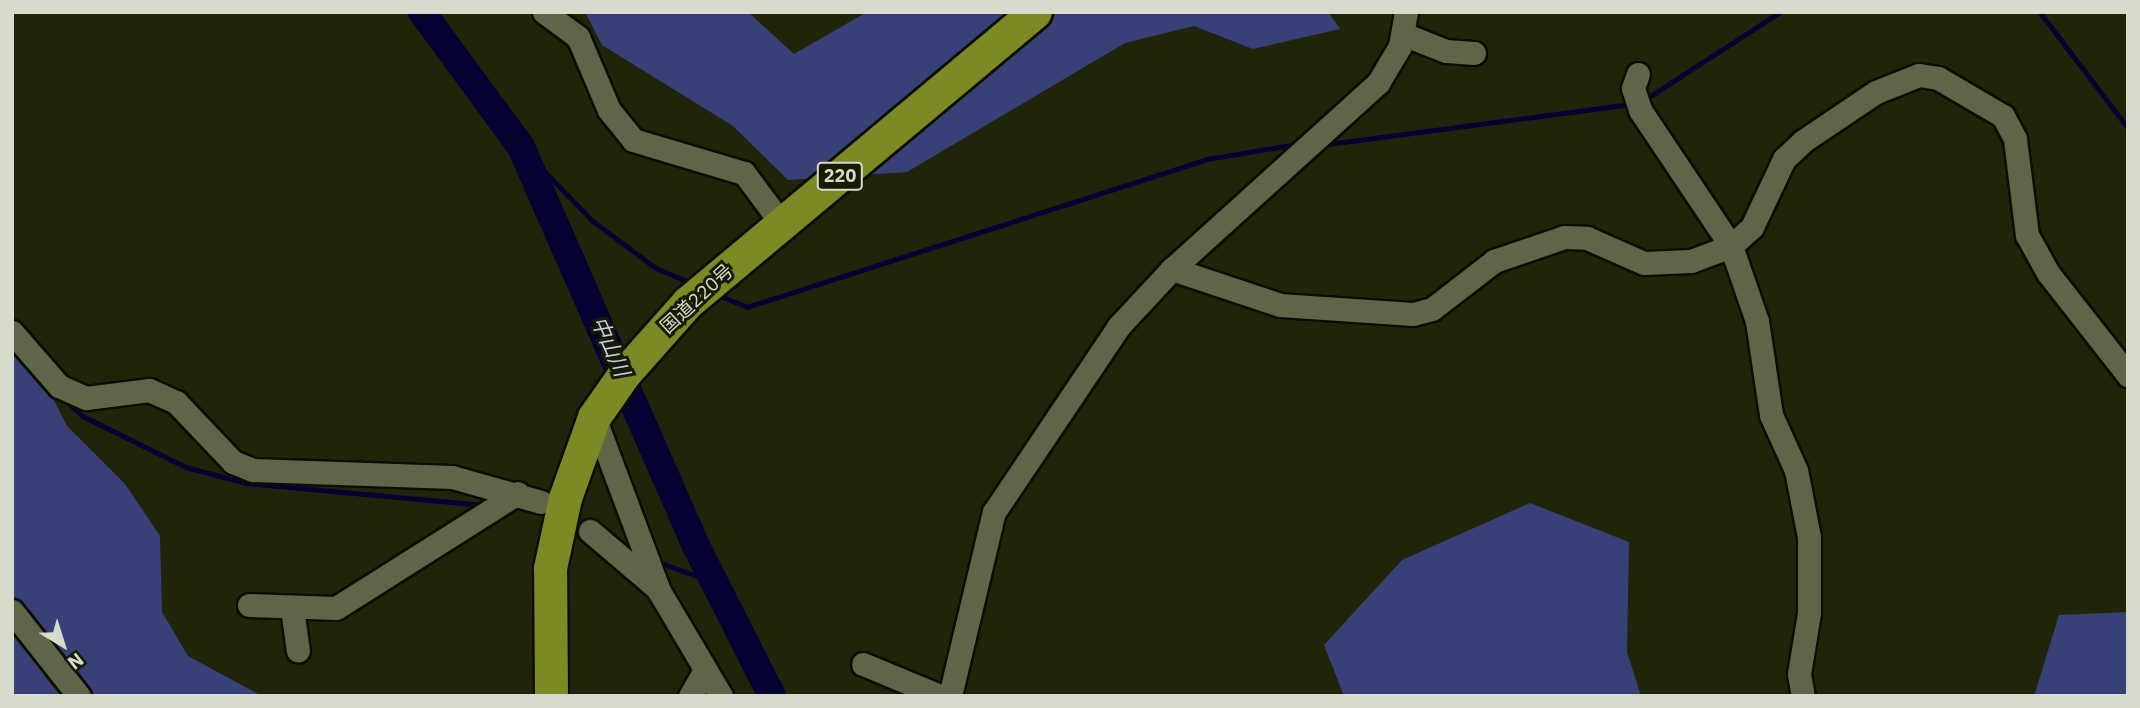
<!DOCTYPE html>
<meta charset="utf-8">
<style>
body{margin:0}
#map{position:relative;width:2140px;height:708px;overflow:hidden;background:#202509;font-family:"IBM Plex Sans","Noto Sans JP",sans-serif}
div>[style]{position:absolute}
.forest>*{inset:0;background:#374178}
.stream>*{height:4.5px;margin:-2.25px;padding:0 2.25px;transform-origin:2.25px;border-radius:2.25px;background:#060133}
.river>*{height:28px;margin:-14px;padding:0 14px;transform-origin:14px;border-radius:14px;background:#060133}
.roads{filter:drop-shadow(2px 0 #0a0d00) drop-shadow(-2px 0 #0a0d00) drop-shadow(0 2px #0a0d00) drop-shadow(0 -2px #0a0d00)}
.minor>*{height:23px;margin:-11.5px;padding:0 11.5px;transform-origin:11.5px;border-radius:11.5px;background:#5f6548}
.highway>*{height:33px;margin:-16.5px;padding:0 16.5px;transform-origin:16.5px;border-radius:16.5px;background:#7c8924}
span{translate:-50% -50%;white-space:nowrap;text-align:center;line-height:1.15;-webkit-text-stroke:6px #171b02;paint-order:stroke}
.shield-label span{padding:2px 5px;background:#171b02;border:2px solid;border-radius:5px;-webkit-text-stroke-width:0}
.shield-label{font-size:18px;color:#d7dbcb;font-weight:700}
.street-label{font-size:19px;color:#d7dbcb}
.water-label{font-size:21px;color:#c7d0f3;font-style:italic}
.frame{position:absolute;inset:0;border:14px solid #d7dbcb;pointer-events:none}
.north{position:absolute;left:28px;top:610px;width:70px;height:70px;-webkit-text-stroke:5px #171b02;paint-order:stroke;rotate:142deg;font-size:19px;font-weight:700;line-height:28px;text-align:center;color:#d7dbcb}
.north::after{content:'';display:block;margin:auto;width:24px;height:32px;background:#d7dbcb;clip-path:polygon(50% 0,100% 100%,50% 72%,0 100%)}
</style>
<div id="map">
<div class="forest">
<div style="clip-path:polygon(585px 12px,748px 12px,794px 54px,867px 12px,1328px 12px,1340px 29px,1253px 49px,1194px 26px,1125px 43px,907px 172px,788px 180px,733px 126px,602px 45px)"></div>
<div style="clip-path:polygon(12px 318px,67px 426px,125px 484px,160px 536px,162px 612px,188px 656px,262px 696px,12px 696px)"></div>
<div style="clip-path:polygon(1530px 503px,1629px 542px,1627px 652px,1641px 696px,1344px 696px,1324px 645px,1402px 560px)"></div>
<div style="clip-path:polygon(2128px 612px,2128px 696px,2034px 696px,2059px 615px)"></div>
</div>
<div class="stream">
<div style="left:2040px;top:12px;width:146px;rotate:52.8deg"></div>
<div style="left:1646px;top:99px;width:160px;rotate:-33deg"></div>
<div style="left:1321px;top:145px;width:313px;rotate:-7.5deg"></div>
<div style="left:521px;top:147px;width:103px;rotate:45.8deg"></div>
<div style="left:593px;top:221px;width:79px;rotate:36.7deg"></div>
<div style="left:656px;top:268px;width:38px;rotate:23deg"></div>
<div style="left:718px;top:295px;width:31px;rotate:22deg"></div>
<div style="left:747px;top:307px;width:483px;rotate:-17.8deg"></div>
<div style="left:1207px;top:159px;width:92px;rotate:-9.4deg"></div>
<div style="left:28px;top:367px;width:74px;rotate:41.7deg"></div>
<div style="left:83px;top:416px;width:115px;rotate:26.3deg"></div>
<div style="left:186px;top:467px;width:62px;rotate:14.9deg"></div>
<div style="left:246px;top:483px;width:236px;rotate:5.3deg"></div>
<div style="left:656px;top:561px;width:63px;rotate:20.4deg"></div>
</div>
<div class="river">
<div style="left:422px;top:12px;width:167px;rotate:53.7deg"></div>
<div style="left:521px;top:147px;width:438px;rotate:66.3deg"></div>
<div style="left:697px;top:548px;width:166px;rotate:63.1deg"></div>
</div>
<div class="roads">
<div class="minor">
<div style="left:544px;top:12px;width:42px;rotate:36.3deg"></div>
<div style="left:578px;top:37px;width:79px;rotate:67deg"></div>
<div style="left:609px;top:110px;width:38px;rotate:51deg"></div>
<div style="left:633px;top:140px;width:116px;rotate:16.6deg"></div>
<div style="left:744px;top:173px;width:64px;rotate:53.3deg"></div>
<div style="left:1403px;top:34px;width:46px;rotate:21.6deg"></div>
<div style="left:1446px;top:51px;width:28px;rotate:4deg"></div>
<div style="left:1638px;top:74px;width:15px;rotate:110deg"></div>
<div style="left:1633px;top:88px;width:23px;rotate:72deg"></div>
<div style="left:1640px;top:110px;width:164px;rotate:56.2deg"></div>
<div style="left:1731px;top:246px;width:79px;rotate:70.9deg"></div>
<div style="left:1757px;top:321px;width:95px;rotate:81.5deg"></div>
<div style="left:1771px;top:415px;width:60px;rotate:65.6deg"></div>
<div style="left:1796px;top:470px;width:68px;rotate:79deg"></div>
<div style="left:1809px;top:537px;width:76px;rotate:90deg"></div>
<div style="left:1809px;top:613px;width:62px;rotate:99.3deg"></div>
<div style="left:1799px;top:674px;width:22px;rotate:80deg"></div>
<div style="left:1172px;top:269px;width:114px;rotate:18.4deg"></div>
<div style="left:1280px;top:305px;width:133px;rotate:3.9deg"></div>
<div style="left:1413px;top:314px;width:20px;rotate:-15deg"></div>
<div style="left:1432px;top:309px;width:78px;rotate:-37.7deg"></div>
<div style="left:1494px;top:261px;width:74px;rotate:-18.9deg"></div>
<div style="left:1564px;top:237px;width:23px;rotate:2deg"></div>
<div style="left:1587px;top:238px;width:62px;rotate:23.7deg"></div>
<div style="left:1644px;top:263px;width:47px;rotate:-2.4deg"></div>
<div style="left:1691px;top:261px;width:43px;rotate:-20.6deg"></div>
<div style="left:1731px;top:246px;width:28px;rotate:-42deg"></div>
<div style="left:1752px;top:227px;width:75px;rotate:-64.8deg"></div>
<div style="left:1784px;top:159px;width:26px;rotate:-43deg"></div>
<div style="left:1803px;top:141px;width:88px;rotate:-33.9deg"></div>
<div style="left:1876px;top:92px;width:46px;rotate:-21.6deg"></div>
<div style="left:1919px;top:75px;width:19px;rotate:9deg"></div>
<div style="left:1938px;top:78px;width:75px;rotate:30.3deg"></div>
<div style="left:2003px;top:116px;width:26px;rotate:62deg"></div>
<div style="left:2015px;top:139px;width:97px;rotate:82.9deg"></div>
<div style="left:2027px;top:235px;width:43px;rotate:61.1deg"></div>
<div style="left:2048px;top:273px;width:130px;rotate:51.9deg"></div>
<div style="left:12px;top:332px;width:72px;rotate:49deg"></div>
<div style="left:59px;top:386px;width:30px;rotate:24deg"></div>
<div style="left:86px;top:398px;width:64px;rotate:-7.2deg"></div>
<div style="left:149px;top:390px;width:30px;rotate:24deg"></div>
<div style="left:176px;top:402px;width:83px;rotate:46.5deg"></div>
<div style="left:233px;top:462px;width:22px;rotate:22deg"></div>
<div style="left:253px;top:470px;width:199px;rotate:2deg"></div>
<div style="left:452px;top:477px;width:92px;rotate:15.7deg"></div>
<div style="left:594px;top:417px;width:186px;rotate:69.5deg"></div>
<div style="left:659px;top:591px;width:122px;rotate:59.4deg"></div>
<div style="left:590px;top:531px;width:88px;rotate:40.4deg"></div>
<div style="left:249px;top:605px;width:87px;rotate:2deg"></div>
<div style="left:336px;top:608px;width:215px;rotate:-32.3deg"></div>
<div style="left:292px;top:608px;width:43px;rotate:82.1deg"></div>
<div style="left:12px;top:611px;width:108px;rotate:51.8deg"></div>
<div style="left:863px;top:664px;width:83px;rotate:22.6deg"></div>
<div style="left:690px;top:696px;width:28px;rotate:-60deg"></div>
<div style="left:950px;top:696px;width:189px;rotate:-76.6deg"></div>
<div style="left:994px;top:512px;width:224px;rotate:-56.1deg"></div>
<div style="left:1119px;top:326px;width:78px;rotate:-47.1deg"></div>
<div style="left:1172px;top:269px;width:278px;rotate:-42.1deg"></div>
<div style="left:1378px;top:83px;width:43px;rotate:-59.3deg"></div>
<div style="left:1400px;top:46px;width:35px;rotate:-80deg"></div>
</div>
<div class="highway">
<div style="left:551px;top:696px;width:128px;rotate:-90.4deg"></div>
<div style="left:550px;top:568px;width:72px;rotate:-77.9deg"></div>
<div style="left:565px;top:498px;width:86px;rotate:-70.3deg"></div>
<div style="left:594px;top:417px;width:52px;rotate:-55.1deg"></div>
<div style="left:624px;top:374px;width:96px;rotate:-48.4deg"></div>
<div style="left:688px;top:302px;width:452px;rotate:-39.9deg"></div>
</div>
</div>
<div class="shield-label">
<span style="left:840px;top:176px">220</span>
</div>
<div class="street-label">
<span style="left:697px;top:299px;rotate:-43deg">国道220号</span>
</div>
<div class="water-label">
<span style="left:611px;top:346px;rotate:66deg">中山川</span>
</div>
<div class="frame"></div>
<div class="north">N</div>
</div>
